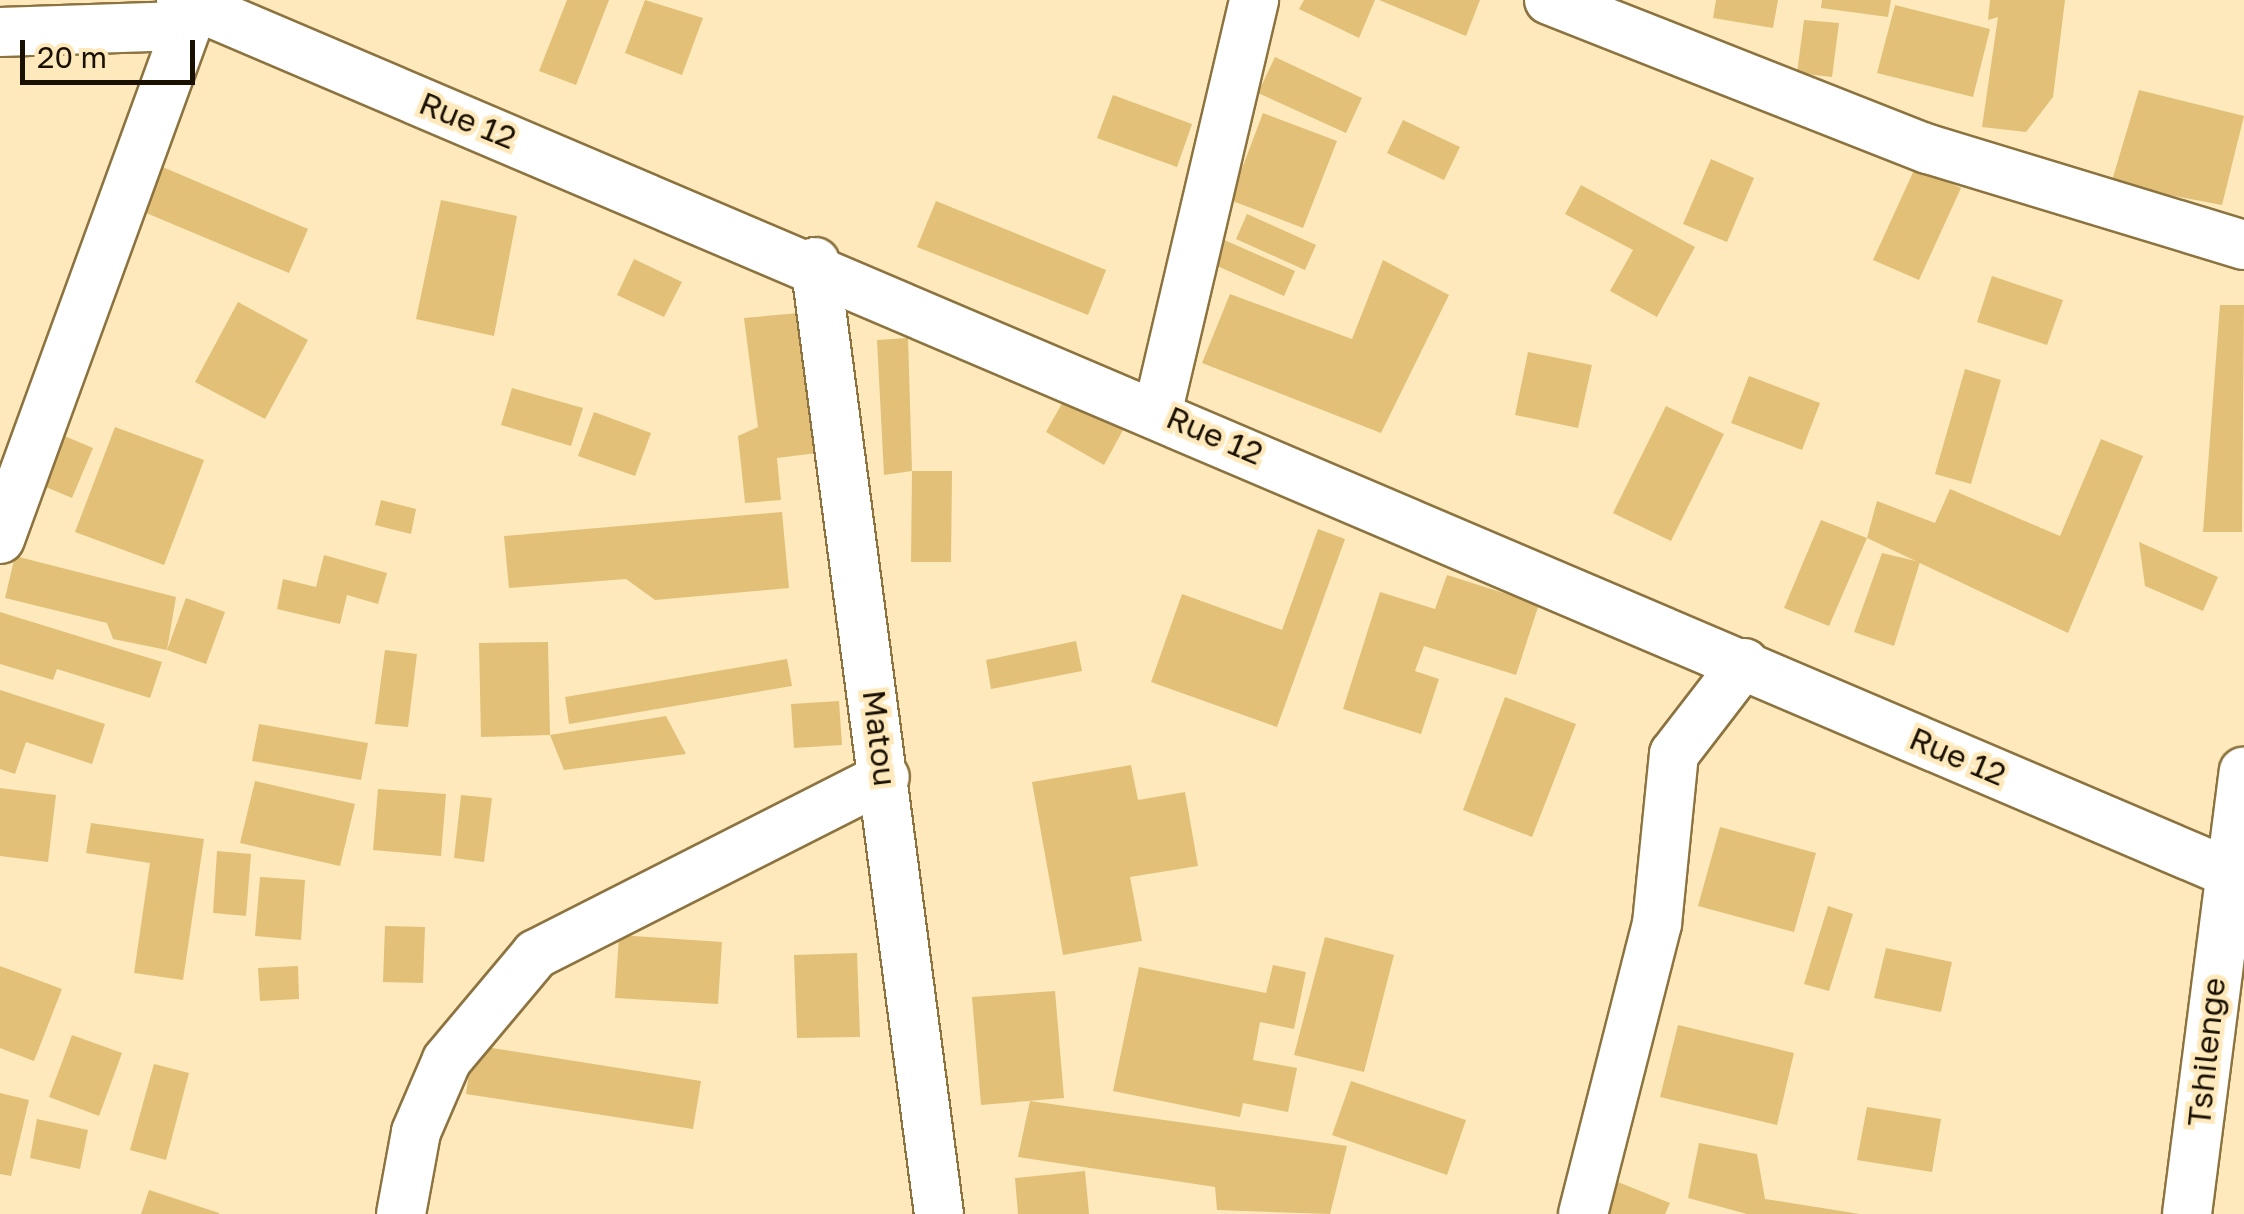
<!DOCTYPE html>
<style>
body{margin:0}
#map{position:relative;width:2244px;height:1214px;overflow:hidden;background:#fee9bc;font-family:"Golos Text",sans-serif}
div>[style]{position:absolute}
.building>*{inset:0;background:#e2c078}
.roads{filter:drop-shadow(2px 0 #8c733f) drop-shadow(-2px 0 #8c733f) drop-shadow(0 2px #8c733f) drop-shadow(0 -2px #8c733f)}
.street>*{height:48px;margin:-24px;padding:0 24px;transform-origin:24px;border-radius:24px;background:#fff}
span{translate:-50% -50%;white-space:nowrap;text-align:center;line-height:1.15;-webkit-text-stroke:9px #fee9bc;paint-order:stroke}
.street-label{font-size:32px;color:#1a1000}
.scale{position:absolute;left:20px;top:40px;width:175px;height:45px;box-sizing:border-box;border:5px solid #1a1000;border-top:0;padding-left:12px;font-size:30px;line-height:35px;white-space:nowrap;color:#1a1000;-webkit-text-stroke:8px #fee9bc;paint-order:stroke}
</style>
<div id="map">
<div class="building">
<div style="clip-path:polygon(567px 0,609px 0,576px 85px,539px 71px)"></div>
<div style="clip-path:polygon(645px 0,703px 18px,682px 75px,625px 53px)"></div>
<div style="clip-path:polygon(1304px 0,1375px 0,1359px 38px,1299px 9px)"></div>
<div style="clip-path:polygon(1379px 0,1480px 0,1466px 36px)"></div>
<div style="clip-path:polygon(1716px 0,1778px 0,1773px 28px,1713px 18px)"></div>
<div style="clip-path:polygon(1822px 0,1891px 0,1888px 17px,1821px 8px)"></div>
<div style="clip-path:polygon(1990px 0,2065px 0,2053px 97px,2026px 132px,1982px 127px,1998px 17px,1988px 20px)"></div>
<div style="clip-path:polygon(1895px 5px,1990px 29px,1973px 97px,1877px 73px)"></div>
<div style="clip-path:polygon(1804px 20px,1839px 23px,1832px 77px,1797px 73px)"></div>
<div style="clip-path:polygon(1275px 57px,1362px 98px,1346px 133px,1258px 93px)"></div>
<div style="clip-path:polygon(2139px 90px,2244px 116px,2222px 205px,2111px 184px)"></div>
<div style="clip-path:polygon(1113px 95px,1192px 124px,1177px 167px,1097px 138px)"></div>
<div style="clip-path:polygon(1263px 113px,1337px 141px,1303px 228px,1230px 200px)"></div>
<div style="clip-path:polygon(1403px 120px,1460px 147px,1444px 180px,1387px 153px)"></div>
<div style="clip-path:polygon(1711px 159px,1754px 178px,1727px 242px,1683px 224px)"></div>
<div style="clip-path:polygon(151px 162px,308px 229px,289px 273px,132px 207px)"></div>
<div style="clip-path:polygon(1915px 168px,1961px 188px,1919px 280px,1873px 260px)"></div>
<div style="clip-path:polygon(1581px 185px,1695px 247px,1657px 317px,1610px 291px,1633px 250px,1565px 214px)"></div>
<div style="clip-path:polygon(441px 200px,517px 216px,494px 336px,416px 319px)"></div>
<div style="clip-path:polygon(936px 201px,1106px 270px,1088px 315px,917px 247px)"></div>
<div style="clip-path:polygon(1247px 214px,1316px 245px,1305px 270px,1236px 239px)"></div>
<div style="clip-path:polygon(1206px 232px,1295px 271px,1284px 296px,1195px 256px)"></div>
<div style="clip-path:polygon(634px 259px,682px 282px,664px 317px,617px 295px)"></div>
<div style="clip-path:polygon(1383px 260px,1449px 295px,1381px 433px,1202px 363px,1230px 294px,1352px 339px)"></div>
<div style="clip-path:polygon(1992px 276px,2063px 300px,2047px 345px,1977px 322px)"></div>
<div style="clip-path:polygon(238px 302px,308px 340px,265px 419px,195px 382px)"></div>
<div style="clip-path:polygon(2220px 305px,2244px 305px,2242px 532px,2203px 532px)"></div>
<div style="clip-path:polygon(799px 313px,817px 453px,777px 458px,781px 500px,745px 503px,738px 436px,758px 427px,744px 318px)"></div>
<div style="clip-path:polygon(908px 338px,912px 471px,884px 475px,877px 340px)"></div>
<div style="clip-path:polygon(1528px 352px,1592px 365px,1578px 428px,1515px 415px)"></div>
<div style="clip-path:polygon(1965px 369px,2001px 380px,1971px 484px,1935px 474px)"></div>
<div style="clip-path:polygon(1749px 376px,1820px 403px,1802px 450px,1731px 423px)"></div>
<div style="clip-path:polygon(512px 388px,583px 408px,571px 446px,501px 425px)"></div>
<div style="clip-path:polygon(1065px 398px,1123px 430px,1104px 465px,1046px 432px)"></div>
<div style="clip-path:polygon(1666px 406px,1724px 434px,1671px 541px,1613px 513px)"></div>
<div style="clip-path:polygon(594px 412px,651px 433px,635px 476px,578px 456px)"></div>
<div style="clip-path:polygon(115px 427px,204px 460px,164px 565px,75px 532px)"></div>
<div style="clip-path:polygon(55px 432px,93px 448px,72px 498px,34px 482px)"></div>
<div style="clip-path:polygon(2101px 439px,2143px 456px,2068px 633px,1867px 538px,1829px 626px,1784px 608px,1821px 520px,1867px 538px,1877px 501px,1935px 523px,1950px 489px,2060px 536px)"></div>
<div style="clip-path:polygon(912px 471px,952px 471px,951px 562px,911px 562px)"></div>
<div style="clip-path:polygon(381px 500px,416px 509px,411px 534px,375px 525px)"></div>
<div style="clip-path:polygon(782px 512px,789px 588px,655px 600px,626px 579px,509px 588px,504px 536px)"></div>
<div style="clip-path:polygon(1318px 529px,1345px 539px,1277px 727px,1151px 682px,1182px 594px,1282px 630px)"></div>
<div style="clip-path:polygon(2139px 542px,2218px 577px,2203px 611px,2145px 586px)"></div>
<div style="clip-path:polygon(1882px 553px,1920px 562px,1894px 646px,1854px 632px)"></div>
<div style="clip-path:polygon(324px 555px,387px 573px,378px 604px,347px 595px,340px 624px,277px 609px,283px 579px,316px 587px)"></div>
<div style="clip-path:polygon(15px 556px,176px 597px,167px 650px,113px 639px,107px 623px,5px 598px)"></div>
<div style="clip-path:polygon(1447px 575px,1539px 604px,1516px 675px,1424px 646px,1415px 671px,1439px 679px,1421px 734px,1343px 709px,1380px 592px,1435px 609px)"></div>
<div style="clip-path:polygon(186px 598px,225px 612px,206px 664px,167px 650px)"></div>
<div style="clip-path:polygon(0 612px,162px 662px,150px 698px,57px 669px,53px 680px,0 664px)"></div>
<div style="clip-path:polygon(1076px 641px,1082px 671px,991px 689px,986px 660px)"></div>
<div style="clip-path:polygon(548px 642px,550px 735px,481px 737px,479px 643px)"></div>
<div style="clip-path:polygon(385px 650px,417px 654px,408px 727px,375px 724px)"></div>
<div style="clip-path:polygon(787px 659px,792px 686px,569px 724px,565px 697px)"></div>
<div style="clip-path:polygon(0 690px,105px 724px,92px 764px,26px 742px,15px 774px,0 769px)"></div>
<div style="clip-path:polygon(1505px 697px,1576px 724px,1532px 837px,1463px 810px)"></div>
<div style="clip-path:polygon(839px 701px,842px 745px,794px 748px,791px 704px)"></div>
<div style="clip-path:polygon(666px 716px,686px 754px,564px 770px,550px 735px)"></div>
<div style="clip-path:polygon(259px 724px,368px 743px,361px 780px,252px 761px)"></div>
<div style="clip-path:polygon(1131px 765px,1138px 800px,1185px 792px,1198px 866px,1130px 877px,1142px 941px,1063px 955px,1032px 782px)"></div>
<div style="clip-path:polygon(255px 781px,355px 804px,340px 866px,240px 843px)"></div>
<div style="clip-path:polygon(0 788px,56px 795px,48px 862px,0 856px)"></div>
<div style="clip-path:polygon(378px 789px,446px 794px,441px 856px,373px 850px)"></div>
<div style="clip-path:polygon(461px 795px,492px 798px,484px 862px,454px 858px)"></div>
<div style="clip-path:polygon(91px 823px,204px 839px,183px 980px,134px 973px,150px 863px,86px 853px)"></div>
<div style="clip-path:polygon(1720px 827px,1816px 853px,1794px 932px,1698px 906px)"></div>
<div style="clip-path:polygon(217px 851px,251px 854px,246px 916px,213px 913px)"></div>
<div style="clip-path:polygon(260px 877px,305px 880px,301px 940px,255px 936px)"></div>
<div style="clip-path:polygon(1828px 906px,1853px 914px,1829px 991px,1804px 984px)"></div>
<div style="clip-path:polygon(385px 926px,425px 927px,423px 983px,383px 982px)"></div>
<div style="clip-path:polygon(619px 935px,722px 942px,718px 1004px,615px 998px)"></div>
<div style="clip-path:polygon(1325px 937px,1394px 955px,1364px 1072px,1294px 1055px)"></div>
<div style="clip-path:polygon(1886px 948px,1952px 962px,1941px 1012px,1874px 998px)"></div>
<div style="clip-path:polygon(857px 953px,860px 1037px,797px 1038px,794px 955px)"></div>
<div style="clip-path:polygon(1273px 965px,1306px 972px,1294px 1029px,1260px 1022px,1253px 1060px,1297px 1068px,1288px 1112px,1243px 1103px,1240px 1117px,1113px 1091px,1139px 967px,1266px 993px)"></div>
<div style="clip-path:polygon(0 966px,62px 989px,34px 1061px,0 1048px)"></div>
<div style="clip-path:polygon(298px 966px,299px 999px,260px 1001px,258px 968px)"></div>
<div style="clip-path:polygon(1055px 991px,1064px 1098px,981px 1105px,972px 997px)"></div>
<div style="clip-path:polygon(1678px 1025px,1794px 1053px,1777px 1125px,1660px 1097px)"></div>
<div style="clip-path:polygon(72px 1035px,122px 1053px,99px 1116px,49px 1097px)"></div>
<div style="clip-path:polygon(473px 1045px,701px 1081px,693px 1129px,466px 1094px)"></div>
<div style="clip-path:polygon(154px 1064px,189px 1073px,166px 1160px,130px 1150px)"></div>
<div style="clip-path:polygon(1351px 1081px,1466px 1120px,1447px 1175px,1332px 1135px)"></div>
<div style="clip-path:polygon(0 1093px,29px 1100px,11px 1176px,0 1174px)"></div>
<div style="clip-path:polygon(1030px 1101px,1347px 1146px,1330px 1214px,1217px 1210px,1215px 1187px,1018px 1157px)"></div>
<div style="clip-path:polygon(1867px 1107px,1941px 1119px,1932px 1172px,1857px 1160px)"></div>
<div style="clip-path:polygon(37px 1119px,88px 1130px,80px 1169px,30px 1158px)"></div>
<div style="clip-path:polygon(1699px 1143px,1757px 1154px,1765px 1199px,1860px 1214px,1747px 1214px,1688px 1198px)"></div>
<div style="clip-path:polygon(1085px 1171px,1089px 1214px,1018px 1214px,1015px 1178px)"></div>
<div style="clip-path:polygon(1613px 1180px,1670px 1203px,1665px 1214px,1598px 1214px)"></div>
<div style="clip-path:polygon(149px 1190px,219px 1213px,219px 1214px,141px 1214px)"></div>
</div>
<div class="roads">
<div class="street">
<div style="left:181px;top:0;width:2242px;rotate:23.08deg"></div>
<div style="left:1549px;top:0;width:407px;rotate:21.5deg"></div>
<div style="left:1928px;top:149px;width:330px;rotate:16.9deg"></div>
<div style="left:0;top:32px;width:181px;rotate:-1.9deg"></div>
<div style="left:815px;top:262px;width:960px;rotate:82.58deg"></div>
<div style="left:1158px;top:410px;width:421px;rotate:-76.8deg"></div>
<div style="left:0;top:539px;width:566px;rotate:-69.97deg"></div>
<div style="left:401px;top:1214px;width:83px;rotate:-79.6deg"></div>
<div style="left:416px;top:1132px;width:78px;rotate:-66.7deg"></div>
<div style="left:447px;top:1060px;width:138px;rotate:-50deg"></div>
<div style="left:536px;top:954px;width:391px;rotate:-26.9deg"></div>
<div style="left:1583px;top:1214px;width:299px;rotate:-75.7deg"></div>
<div style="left:1657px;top:924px;width:171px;rotate:-84.3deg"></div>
<div style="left:1674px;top:754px;width:115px;rotate:-52.4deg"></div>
<div style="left:2187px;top:1214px;width:446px;rotate:-82.7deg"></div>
</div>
</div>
<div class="street-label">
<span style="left:468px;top:120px;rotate:22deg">Rue 12</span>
<span style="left:1215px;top:435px;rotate:23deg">Rue 12</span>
<span style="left:880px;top:738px;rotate:83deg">Matou</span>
<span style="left:1958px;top:756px;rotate:23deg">Rue 12</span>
<span style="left:2206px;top:1052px;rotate:-84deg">Tshilenge</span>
</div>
<div class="scale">20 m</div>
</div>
